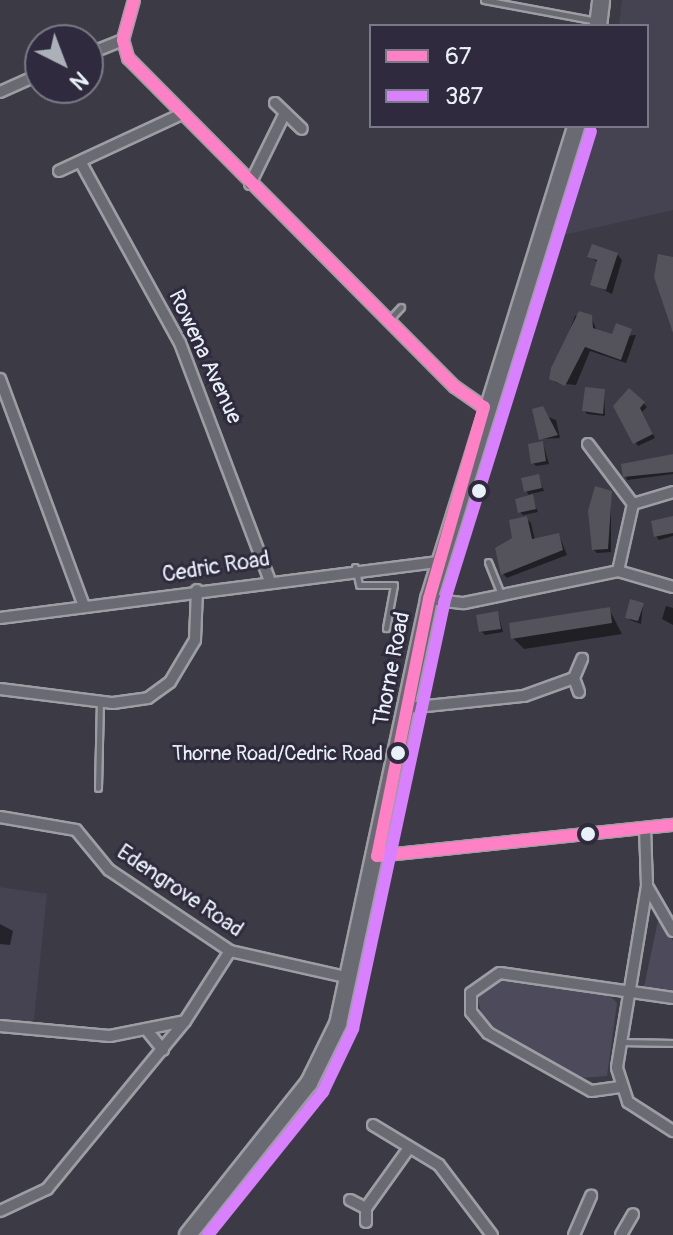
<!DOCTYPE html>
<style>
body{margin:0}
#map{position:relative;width:673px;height:1235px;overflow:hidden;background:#3c3a44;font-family:Pangolin,sans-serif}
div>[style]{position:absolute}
.built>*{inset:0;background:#454252}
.green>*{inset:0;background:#4d4b5b}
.shadow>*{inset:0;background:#0007}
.building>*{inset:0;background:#54525a}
.roads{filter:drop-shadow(2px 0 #9d9ea4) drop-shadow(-2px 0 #9d9ea4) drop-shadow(0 2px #9d9ea4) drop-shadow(0 -2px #9d9ea4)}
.service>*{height:5px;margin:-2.5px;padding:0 2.5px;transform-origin:2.5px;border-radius:2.5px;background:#6a6b72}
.minor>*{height:10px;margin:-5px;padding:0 5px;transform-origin:5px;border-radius:5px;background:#6a6b72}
.primary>*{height:16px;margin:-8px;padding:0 8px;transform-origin:8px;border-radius:8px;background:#6a6b72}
.bus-1>*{height:12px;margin:-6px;padding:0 6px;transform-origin:6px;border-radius:6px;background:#ff80c5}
.bus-2>*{height:12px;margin:-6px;padding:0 6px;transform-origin:6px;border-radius:6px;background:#d880ff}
.dots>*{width:22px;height:22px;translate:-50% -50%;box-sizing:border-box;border:4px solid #2f2a3d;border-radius:50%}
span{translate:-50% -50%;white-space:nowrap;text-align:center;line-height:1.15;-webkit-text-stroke:6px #2f2a3d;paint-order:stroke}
.bus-label{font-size:20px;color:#e8f1f8}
.right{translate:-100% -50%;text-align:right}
.street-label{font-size:22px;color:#e8f1f8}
.legend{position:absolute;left:369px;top:24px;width:280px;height:104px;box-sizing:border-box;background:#2f2a3d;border:2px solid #797a88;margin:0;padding:10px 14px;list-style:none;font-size:24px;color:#e8f1f8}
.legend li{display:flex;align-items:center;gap:16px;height:40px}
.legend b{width:40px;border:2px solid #797a88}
.north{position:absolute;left:24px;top:24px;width:80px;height:80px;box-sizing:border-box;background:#2f2a3d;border:2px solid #797a88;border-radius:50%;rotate:138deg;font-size:22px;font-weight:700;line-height:32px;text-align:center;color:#e8f1f8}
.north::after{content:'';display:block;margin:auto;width:28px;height:36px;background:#acb1b9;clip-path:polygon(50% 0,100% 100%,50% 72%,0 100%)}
</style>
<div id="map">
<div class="built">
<div style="clip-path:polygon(622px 0,673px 0,673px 210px,564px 235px,599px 126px,647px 126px,647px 26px,619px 26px)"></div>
<div style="clip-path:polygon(0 887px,47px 894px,34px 1019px,27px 1026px,0 1019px)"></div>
</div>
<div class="green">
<div style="clip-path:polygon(659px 916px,673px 941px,673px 994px,647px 994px,644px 987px)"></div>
<div style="clip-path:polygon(503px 977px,610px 996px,617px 1003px,607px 1076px,580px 1078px,485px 1024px,476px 995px)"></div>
</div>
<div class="shadow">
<div style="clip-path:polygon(617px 254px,622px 260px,612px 294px,592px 284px,599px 263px,590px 257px)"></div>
<div style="clip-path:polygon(575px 316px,591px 317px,597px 331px,613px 337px,636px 335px,626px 363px,590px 351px,576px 385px,556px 383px,552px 379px)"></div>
<div style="clip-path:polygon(630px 390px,647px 407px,642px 412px,655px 438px,638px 446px,615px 406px)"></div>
<div style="clip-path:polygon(604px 391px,605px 416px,587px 414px,584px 410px)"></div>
<div style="clip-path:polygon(535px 412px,556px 420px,560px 438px,541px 439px)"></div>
<div style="clip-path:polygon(543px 443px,549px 464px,536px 466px,533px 463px)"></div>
<div style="clip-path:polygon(673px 455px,673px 474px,627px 480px,623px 466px)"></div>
<div style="clip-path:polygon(538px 476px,544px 491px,530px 494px,538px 512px,523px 515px,531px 523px,535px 540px,559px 535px,567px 555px,507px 578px,503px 574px,526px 518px,520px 512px,531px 497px,526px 491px)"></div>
<div style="clip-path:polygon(611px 493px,611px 552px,597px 553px,593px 549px)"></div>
<div style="clip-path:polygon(673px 517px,673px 536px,659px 540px,656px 536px)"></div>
<div style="clip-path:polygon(643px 604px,641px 624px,630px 620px,627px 617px)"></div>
<div style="clip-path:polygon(666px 606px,673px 608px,673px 625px,662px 619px)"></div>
<div style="clip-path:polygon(609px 609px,622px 634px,524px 649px,513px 638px)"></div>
<div style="clip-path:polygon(498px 613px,503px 632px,485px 635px,481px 631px)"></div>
<div style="clip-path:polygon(0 924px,13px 931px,10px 945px,0 944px)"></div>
</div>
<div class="building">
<div style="clip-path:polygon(592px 244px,618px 253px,606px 290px,590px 285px,597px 260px,587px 257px)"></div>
<div style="clip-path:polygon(658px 254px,673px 257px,673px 333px,654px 277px)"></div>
<div style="clip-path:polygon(579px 311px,592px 315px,593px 328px,612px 334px,616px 323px,632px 329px,621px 360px,585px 347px,565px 386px,549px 379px,551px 368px)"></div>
<div style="clip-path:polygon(585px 387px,605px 389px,603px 414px,582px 411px)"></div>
<div style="clip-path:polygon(629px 388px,645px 402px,640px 408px,653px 434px,633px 444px,613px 406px)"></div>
<div style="clip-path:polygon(543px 406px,558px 435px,539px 440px,532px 409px)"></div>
<div style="clip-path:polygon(543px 441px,546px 461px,531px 464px,528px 444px)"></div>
<div style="clip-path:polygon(673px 454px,673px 472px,623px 477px,621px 464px)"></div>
<div style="clip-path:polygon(539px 474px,542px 488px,524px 492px,521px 478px)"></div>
<div style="clip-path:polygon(595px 486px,612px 491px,608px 549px,592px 550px,588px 511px)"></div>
<div style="clip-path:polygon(533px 494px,536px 509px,518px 513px,515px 499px)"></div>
<div style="clip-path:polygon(527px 516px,532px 539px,559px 533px,563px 550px,501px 575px,495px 548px,512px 538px,509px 520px)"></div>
<div style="clip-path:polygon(673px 516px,673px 533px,654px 537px,651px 521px)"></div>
<div style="clip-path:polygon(630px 599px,644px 603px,638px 621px,625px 618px)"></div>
<div style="clip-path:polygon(610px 607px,612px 623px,511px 639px,509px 623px)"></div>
<div style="clip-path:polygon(498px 611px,501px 629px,479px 632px,476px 615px)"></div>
</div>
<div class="roads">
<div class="service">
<div style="left:484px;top:0;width:115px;rotate:10.5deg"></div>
<div style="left:388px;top:321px;width:19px;rotate:-47deg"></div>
<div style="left:488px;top:562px;width:35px;rotate:68deg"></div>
<div style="left:355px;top:567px;width:18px;rotate:77deg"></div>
<div style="left:359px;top:585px;width:35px"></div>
<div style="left:394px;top:585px;width:44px;rotate:100.5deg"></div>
<div style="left:98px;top:788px;width:85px;rotate:-88.7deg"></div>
<div style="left:622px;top:1042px;width:51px;rotate:1.1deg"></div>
</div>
<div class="minor">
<div style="left:134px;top:0;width:41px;rotate:105.4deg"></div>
<div style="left:123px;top:40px;width:19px;rotate:74deg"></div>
<div style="left:128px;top:58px;width:464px;rotate:45.2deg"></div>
<div style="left:455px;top:387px;width:35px;rotate:35deg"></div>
<div style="left:88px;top:54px;width:38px;rotate:-22deg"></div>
<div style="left:0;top:92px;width:44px;rotate:-24.2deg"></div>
<div style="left:275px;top:103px;width:37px;rotate:44deg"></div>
<div style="left:81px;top:163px;width:205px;rotate:61.2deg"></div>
<div style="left:180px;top:343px;width:251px;rotate:69.3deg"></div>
<div style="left:59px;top:171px;width:136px;rotate:-24.9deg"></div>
<div style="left:250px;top:184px;width:79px;rotate:-63.8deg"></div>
<div style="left:0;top:379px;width:242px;rotate:69.7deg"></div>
<div style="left:588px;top:444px;width:75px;rotate:53.1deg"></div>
<div style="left:618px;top:571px;width:69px;rotate:-77.4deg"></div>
<div style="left:633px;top:504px;width:42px;rotate:-16.7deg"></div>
<div style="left:429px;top:599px;width:35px;rotate:7deg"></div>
<div style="left:464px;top:603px;width:157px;rotate:-11.7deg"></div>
<div style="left:618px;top:571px;width:57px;rotate:16.2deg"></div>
<div style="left:0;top:618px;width:442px;rotate:-7.3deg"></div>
<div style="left:0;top:689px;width:114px;rotate:7.1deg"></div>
<div style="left:113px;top:703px;width:35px;rotate:-8deg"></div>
<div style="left:148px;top:698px;width:27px;rotate:-36deg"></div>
<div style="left:170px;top:682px;width:49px;rotate:-59.2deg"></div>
<div style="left:195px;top:640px;width:50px;rotate:-87.7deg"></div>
<div style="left:579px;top:692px;width:15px;rotate:-110deg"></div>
<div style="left:574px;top:678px;width:21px;rotate:-67deg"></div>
<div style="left:407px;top:708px;width:118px;rotate:-5.9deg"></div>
<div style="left:524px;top:696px;width:53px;rotate:-19.8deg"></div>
<div style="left:0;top:817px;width:77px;rotate:9.7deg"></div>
<div style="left:76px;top:830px;width:52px;rotate:50.5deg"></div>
<div style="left:109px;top:870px;width:146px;rotate:33.8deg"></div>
<div style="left:230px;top:951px;width:123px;rotate:12.7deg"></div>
<div style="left:645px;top:828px;width:58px;rotate:88deg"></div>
<div style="left:647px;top:886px;width:184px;rotate:99.4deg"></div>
<div style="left:617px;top:1068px;width:36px;rotate:72deg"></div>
<div style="left:628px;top:1102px;width:54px;rotate:32.8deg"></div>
<div style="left:377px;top:856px;width:298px;rotate:-6deg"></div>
<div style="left:647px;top:886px;width:52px;rotate:60deg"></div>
<div style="left:0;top:1026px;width:110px;rotate:5.2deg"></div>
<div style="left:110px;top:1036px;width:76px;rotate:-11.3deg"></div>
<div style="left:146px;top:1029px;width:27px;rotate:51deg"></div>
<div style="left:620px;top:1087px;width:29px;rotate:172deg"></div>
<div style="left:591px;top:1091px;width:118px;rotate:-150.6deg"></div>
<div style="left:488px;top:1033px;width:27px;rotate:-129deg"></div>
<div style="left:471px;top:1012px;width:19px;rotate:-90deg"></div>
<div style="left:471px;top:993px;width:35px;rotate:-35deg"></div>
<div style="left:500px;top:973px;width:175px;rotate:8.2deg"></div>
<div style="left:373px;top:1125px;width:77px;rotate:31.2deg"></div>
<div style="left:439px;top:1165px;width:88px;rotate:52.9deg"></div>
<div style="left:350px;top:1200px;width:18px;rotate:27deg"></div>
<div style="left:366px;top:1208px;width:14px;rotate:90deg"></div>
<div style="left:366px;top:1208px;width:74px;rotate:-54.4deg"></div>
<div style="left:0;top:1211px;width:52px;rotate:-25.1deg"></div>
<div style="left:47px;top:1189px;width:217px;rotate:-50.6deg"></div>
<div style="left:185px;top:1021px;width:83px;rotate:-57.3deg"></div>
<div style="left:574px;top:1235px;width:43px;rotate:-66.4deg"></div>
<div style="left:621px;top:1235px;width:24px;rotate:-60deg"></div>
</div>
<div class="primary">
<div style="left:598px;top:26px;width:26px;rotate:-83deg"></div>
<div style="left:188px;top:1235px;width:194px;rotate:-51.5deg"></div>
<div style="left:309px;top:1083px;width:66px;rotate:-63.8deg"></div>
<div style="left:338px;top:1024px;width:435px;rotate:-77.9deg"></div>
<div style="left:429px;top:599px;width:495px;rotate:-72.7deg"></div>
</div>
</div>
<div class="bus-1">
<div style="left:134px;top:0;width:41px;rotate:105.4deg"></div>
<div style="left:123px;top:40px;width:19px;rotate:74deg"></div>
<div style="left:128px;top:58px;width:464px;rotate:45.2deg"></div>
<div style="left:455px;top:387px;width:35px;rotate:35deg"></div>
<div style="left:484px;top:407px;width:200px;rotate:106deg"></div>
<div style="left:429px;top:599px;width:262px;rotate:101.4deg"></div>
<div style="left:377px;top:856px;width:298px;rotate:-6deg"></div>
</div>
<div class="bus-2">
<div style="left:208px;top:1235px;width:184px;rotate:-51.2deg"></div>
<div style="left:323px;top:1092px;width:70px;rotate:-64.5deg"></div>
<div style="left:353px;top:1029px;width:436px;rotate:-77.9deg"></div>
<div style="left:444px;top:603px;width:494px;rotate:-72.7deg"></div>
</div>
<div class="dots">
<div style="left:479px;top:491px;background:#e8f1f8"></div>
<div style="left:398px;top:753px;background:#e8f1f8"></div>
<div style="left:588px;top:834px;background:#e8f1f8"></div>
</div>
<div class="bus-label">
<span class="right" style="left:383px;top:753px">Thorne Road/Cedric Road</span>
</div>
<div class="street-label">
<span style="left:205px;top:357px;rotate:65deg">Rowena Avenue</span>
<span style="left:216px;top:567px;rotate:-9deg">Cedric Road</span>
<span style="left:392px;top:669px;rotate:-79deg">Thorne Road</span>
<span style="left:180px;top:891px;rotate:34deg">Edengrove Road</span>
</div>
<ul class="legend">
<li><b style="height:10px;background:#ff80c5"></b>67</li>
<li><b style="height:10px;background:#d880ff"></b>387</li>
</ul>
<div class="north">N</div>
</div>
